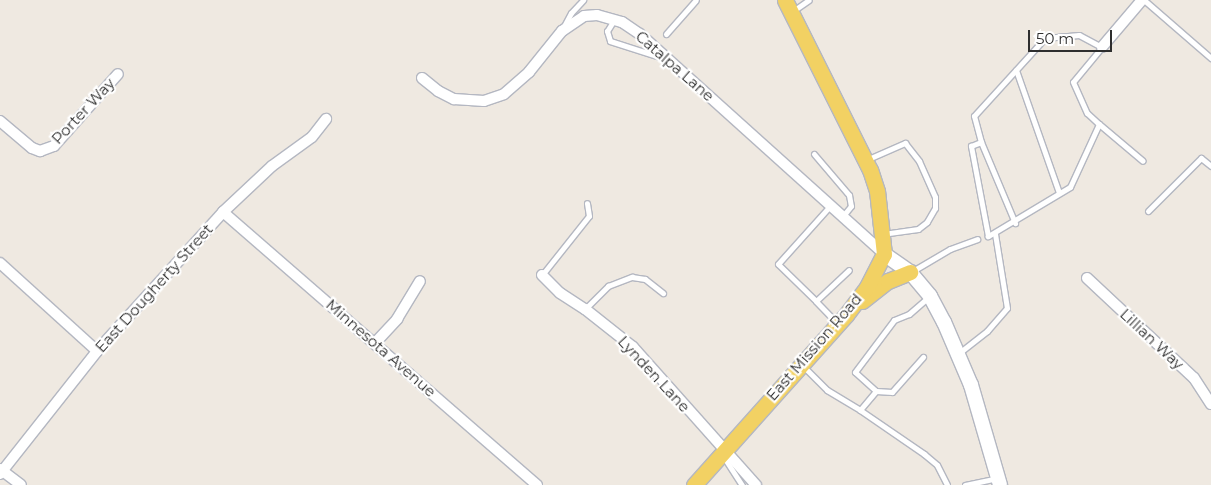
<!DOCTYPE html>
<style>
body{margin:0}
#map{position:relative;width:1211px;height:485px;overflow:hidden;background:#efe9e1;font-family:Montserrat,sans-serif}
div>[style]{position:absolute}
.roads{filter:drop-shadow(1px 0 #b4b7c1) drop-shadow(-1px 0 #b4b7c1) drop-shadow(0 1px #b4b7c1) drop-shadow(0 -1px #b4b7c1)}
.lane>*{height:5px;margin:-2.5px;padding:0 2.5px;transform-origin:2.5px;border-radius:2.5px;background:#fff}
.street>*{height:10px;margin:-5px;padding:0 5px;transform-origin:5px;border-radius:5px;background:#fff}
.secondary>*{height:14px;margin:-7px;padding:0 7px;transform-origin:7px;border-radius:7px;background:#fff}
.primary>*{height:15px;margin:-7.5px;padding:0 7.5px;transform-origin:7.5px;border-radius:7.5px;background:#f2d163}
span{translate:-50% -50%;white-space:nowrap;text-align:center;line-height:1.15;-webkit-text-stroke:4.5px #fff;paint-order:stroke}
.street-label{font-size:15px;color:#2e2e2e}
.scale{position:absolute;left:1028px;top:30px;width:84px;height:22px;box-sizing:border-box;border:2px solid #2e2e2e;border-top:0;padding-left:6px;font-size:15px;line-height:18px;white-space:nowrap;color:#2e2e2e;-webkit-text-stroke:4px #fff;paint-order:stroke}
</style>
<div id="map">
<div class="roads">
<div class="lane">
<div style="left:1144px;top:0;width:89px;rotate:40.9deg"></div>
<div style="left:793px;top:11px;width:19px;rotate:-35deg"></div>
<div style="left:614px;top:20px;width:13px;rotate:122deg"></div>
<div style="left:607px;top:31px;width:10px;rotate:73deg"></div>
<div style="left:610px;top:41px;width:56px;rotate:17.8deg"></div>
<div style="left:563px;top:28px;width:17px;rotate:-62deg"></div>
<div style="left:571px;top:13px;width:18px;rotate:-47deg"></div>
<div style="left:666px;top:34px;width:45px;rotate:-48.6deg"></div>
<div style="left:1079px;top:35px;width:26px;rotate:28deg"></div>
<div style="left:1102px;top:47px;width:45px;rotate:129.6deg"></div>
<div style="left:1073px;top:82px;width:34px;rotate:66deg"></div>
<div style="left:1087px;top:113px;width:16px;rotate:43deg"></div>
<div style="left:1099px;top:124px;width:69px;rotate:114.7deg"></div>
<div style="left:1070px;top:187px;width:96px;rotate:149.1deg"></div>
<div style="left:988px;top:236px;width:92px;rotate:-100.7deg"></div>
<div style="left:971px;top:146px;width:11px;rotate:-22deg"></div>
<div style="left:981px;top:142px;width:27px;rotate:-105deg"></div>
<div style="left:974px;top:116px;width:105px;rotate:-47.7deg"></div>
<div style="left:1045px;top:38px;width:34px;rotate:-5deg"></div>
<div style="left:1016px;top:70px;width:130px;rotate:70.7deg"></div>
<div style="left:1099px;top:124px;width:57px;rotate:40.1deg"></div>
<div style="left:981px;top:142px;width:88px;rotate:67.2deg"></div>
<div style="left:814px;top:154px;width:54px;rotate:49.5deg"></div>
<div style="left:849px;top:195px;width:11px;rotate:80deg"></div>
<div style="left:851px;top:206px;width:13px;rotate:129deg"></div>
<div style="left:866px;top:160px;width:43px;rotate:-23.6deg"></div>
<div style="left:905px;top:143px;width:23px;rotate:52deg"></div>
<div style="left:919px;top:161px;width:39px;rotate:66deg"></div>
<div style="left:935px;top:197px;width:11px;rotate:90deg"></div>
<div style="left:935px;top:208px;width:16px;rotate:120deg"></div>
<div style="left:927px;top:222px;width:11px;rotate:142deg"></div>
<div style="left:918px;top:229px;width:35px;rotate:172deg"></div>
<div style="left:1148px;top:211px;width:75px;rotate:-45deg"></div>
<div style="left:1201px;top:158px;width:13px;rotate:39deg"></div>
<div style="left:911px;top:272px;width:45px;rotate:-30.5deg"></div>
<div style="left:950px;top:249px;width:29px;rotate:-20deg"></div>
<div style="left:542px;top:275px;width:75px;rotate:-51.5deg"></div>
<div style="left:589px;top:216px;width:13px;rotate:-99deg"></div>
<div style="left:816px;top:301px;width:53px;rotate:-135.8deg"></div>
<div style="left:778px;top:264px;width:79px;rotate:-48.1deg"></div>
<div style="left:585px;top:309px;width:33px;rotate:-45deg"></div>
<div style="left:608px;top:286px;width:26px;rotate:-21deg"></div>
<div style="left:632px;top:277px;width:13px;rotate:9deg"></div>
<div style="left:645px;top:279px;width:23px;rotate:38deg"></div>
<div style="left:837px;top:323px;width:30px;rotate:-134deg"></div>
<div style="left:816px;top:301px;width:45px;rotate:-43.2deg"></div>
<div style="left:959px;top:353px;width:36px;rotate:-38deg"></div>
<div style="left:987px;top:331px;width:30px;rotate:-49deg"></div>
<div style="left:1007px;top:308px;width:75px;rotate:-99.2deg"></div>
<div style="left:803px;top:366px;width:34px;rotate:45deg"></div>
<div style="left:827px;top:390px;width:39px;rotate:31deg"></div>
<div style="left:860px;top:410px;width:25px;rotate:-50deg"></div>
<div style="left:876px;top:391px;width:28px;rotate:-138deg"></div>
<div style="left:855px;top:372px;width:65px;rotate:-53.1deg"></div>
<div style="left:894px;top:320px;width:16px;rotate:-22deg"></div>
<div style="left:909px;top:314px;width:28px;rotate:-41deg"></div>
<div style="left:876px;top:391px;width:16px;rotate:4deg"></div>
<div style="left:892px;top:392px;width:47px;rotate:-48.5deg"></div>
<div style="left:860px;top:410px;width:78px;rotate:34.5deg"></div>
<div style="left:924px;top:454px;width:17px;rotate:40deg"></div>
<div style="left:937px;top:465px;width:22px;rotate:63deg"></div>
<div style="left:723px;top:456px;width:35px;rotate:57deg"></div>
<div style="left:965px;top:485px;width:33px;rotate:-12deg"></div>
</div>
<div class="street">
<div style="left:1102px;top:47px;width:62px;rotate:-49.6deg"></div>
<div style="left:422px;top:78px;width:21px;rotate:39deg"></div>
<div style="left:438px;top:91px;width:18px;rotate:27deg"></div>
<div style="left:454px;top:99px;width:30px;rotate:4deg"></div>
<div style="left:484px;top:101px;width:21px;rotate:-19deg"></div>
<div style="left:504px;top:94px;width:33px;rotate:-41deg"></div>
<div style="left:529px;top:72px;width:53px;rotate:-51.2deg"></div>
<div style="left:562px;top:31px;width:27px;rotate:-34deg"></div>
<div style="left:584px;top:16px;width:13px;rotate:-4deg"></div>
<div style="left:597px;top:15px;width:26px;rotate:16deg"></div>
<div style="left:622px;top:22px;width:22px;rotate:34deg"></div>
<div style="left:640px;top:34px;width:329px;rotate:42deg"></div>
<div style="left:0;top:121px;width:42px;rotate:40.2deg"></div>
<div style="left:32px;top:148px;width:9px;rotate:21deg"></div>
<div style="left:40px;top:151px;width:15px;rotate:-20deg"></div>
<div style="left:54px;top:146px;width:96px;rotate:-48.4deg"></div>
<div style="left:223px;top:212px;width:416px;rotate:41deg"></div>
<div style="left:0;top:263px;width:131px;rotate:42.2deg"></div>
<div style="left:542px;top:275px;width:25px;rotate:45deg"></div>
<div style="left:560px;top:293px;width:30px;rotate:33deg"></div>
<div style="left:585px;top:309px;width:61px;rotate:38.4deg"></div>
<div style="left:633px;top:347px;width:185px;rotate:48.3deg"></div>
<div style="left:1087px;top:278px;width:146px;rotate:43.1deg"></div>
<div style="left:1194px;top:378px;width:31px;rotate:57deg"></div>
<div style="left:375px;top:343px;width:33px;rotate:-47deg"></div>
<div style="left:397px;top:319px;width:44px;rotate:-58.8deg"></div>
<div style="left:0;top:469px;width:26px;rotate:37deg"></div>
<div style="left:0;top:474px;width:157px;rotate:-51.7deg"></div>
<div style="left:97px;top:351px;width:188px;rotate:-47.8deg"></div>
<div style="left:223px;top:212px;width:67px;rotate:-43.2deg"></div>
<div style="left:272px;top:166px;width:49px;rotate:-35.9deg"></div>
<div style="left:312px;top:137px;width:23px;rotate:-52deg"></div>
</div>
<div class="secondary">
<div style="left:884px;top:254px;width:32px;rotate:35deg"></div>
<div style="left:910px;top:272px;width:31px;rotate:50deg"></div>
<div style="left:930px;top:296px;width:30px;rotate:62deg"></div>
<div style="left:944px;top:322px;width:69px;rotate:66.8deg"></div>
<div style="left:971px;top:385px;width:104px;rotate:73.8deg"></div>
</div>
<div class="primary">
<div style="left:862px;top:301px;width:33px;rotate:-38deg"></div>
<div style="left:888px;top:281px;width:24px;rotate:-22deg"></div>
<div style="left:694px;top:485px;width:228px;rotate:-48.2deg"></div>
<div style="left:846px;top:315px;width:35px;rotate:-53deg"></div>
<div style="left:867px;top:287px;width:37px;rotate:-63deg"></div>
<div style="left:884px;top:254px;width:63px;rotate:-96.3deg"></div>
<div style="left:877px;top:191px;width:22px;rotate:-108deg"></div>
<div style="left:870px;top:170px;width:190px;rotate:-116.6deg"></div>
</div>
</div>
<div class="street-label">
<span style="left:675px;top:66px;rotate:41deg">Catalpa Lane</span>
<span style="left:83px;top:111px;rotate:-47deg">Porter Way</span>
<span style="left:154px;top:288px;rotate:-48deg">East Dougherty Street</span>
<span style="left:1152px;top:339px;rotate:43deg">Lillian Way</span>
<span style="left:814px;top:347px;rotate:-49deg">East Mission Road</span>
<span style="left:381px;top:348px;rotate:41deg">Minnesota Avenue</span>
<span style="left:654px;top:374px;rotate:47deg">Lynden Lane</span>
</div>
<div class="scale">50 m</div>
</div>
